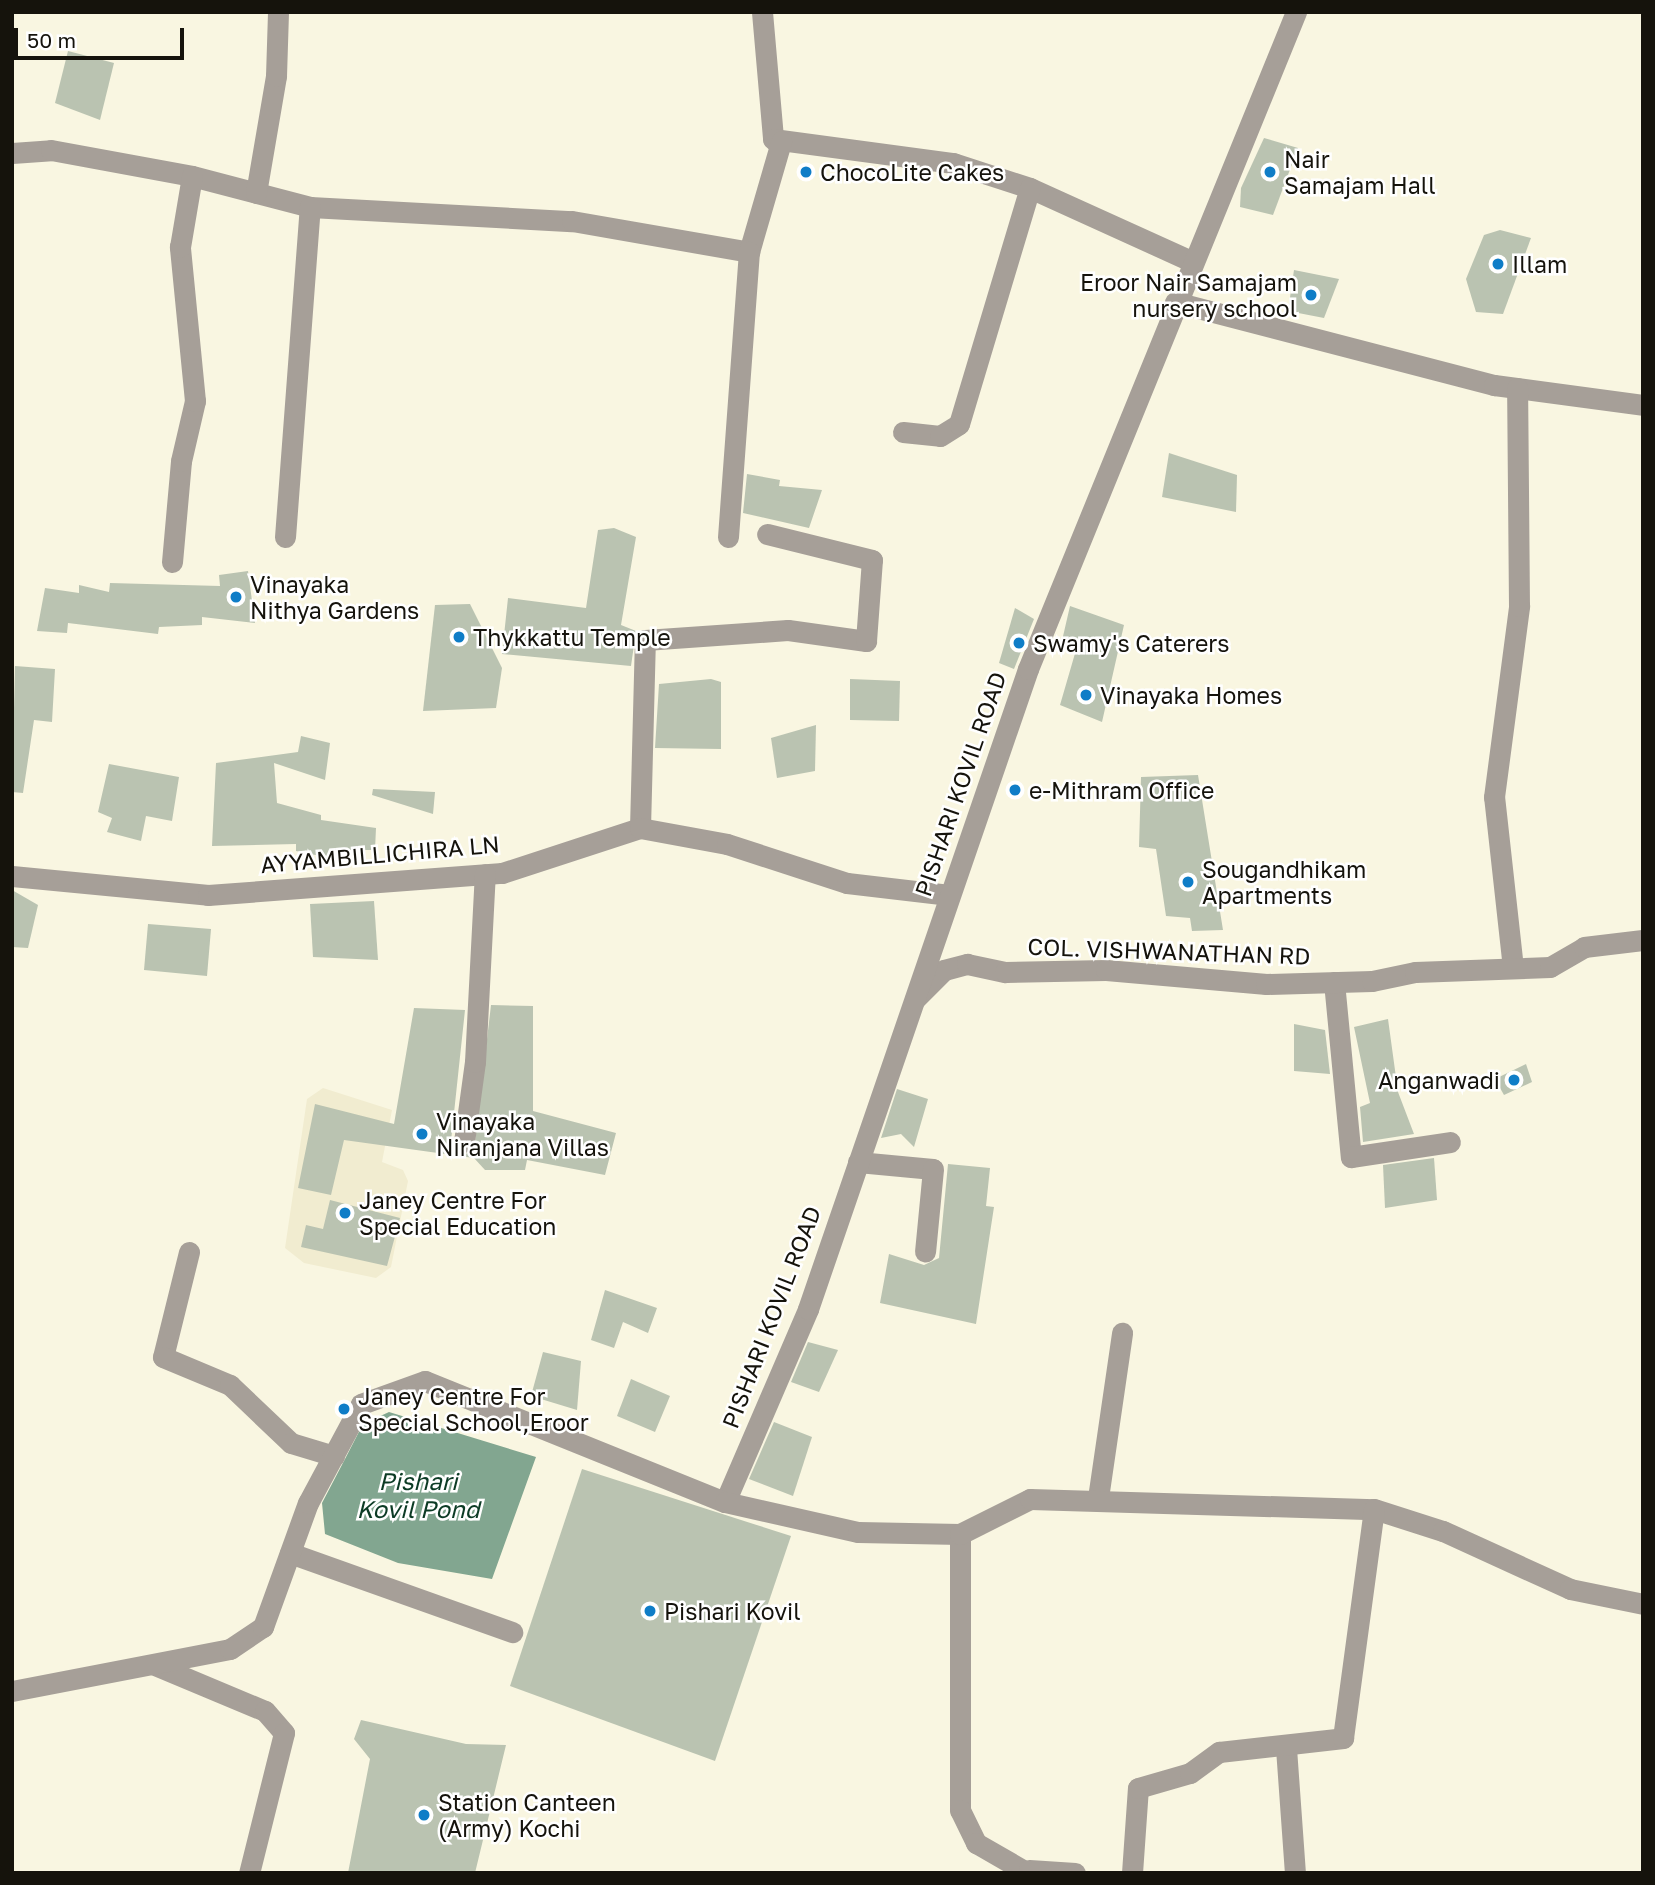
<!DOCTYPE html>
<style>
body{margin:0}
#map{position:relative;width:1655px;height:1885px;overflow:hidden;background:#f9f6e1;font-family:"Golos Text",sans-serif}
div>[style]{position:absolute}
.built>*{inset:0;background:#f1ecd0}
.water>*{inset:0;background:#82a690}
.building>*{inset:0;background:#bac3b1}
.minor>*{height:21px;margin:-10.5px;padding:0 10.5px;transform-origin:10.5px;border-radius:10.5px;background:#a69f98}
.dots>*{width:19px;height:19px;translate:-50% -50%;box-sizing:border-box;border:4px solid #fff;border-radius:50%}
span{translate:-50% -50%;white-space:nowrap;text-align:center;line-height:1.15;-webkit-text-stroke:5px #fff;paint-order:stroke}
.poi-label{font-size:23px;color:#15130c}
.left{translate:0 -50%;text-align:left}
.right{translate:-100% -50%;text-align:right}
.street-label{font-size:23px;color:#15130c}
.water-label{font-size:24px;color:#0c3b25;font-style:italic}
.frame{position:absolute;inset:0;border:14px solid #15130c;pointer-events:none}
.scale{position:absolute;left:14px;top:28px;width:170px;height:32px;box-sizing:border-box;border:4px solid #15130c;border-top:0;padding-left:9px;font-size:21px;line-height:24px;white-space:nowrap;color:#15130c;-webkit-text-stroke:5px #fff;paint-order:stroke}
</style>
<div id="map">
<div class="built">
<div style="clip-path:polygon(323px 1088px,392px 1110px,382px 1162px,403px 1170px,408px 1181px,391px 1267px,376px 1278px,304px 1263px,285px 1248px,307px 1099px)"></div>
</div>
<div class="water">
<div style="clip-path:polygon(389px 1412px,536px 1457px,492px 1579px,398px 1563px,325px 1534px,322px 1503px,345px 1459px,363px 1424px)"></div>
</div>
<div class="building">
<div style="clip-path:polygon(68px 51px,114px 63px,100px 120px,55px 103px)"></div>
<div style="clip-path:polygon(1264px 138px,1298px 148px,1273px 215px,1240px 207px,1241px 188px)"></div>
<div style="clip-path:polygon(1500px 230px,1531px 238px,1503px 314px,1476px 312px,1466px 279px,1484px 235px)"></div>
<div style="clip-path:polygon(1294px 270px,1339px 279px,1324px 318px,1288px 311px)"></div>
<div style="clip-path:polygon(1169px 453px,1237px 475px,1236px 512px,1162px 497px)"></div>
<div style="clip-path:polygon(747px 474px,780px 480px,779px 486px,822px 490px,809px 528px,743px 513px)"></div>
<div style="clip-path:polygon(614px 528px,636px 537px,621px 625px,636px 631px,631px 666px,502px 654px,508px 598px,586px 608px,598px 530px)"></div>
<div style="clip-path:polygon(248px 571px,255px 623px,202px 617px,202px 625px,159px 627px,158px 634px,68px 623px,67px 633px,37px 631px,45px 588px,79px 593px,79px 585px,109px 592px,110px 583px,220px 586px,219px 575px)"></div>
<div style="clip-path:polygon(470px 604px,502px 668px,496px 708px,423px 711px,435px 605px)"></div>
<div style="clip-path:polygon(1070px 606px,1124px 625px,1102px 722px,1060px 705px,1076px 650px,1061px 645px)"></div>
<div style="clip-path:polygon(1015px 608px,1034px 619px,1014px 669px,999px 663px)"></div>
<div style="clip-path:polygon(15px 666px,55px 669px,52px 722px,34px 720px,23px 793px,12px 792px)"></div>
<div style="clip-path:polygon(711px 679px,721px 682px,721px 749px,655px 748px,659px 684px)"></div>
<div style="clip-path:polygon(850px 679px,900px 681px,899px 721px,850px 720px)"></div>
<div style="clip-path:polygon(816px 725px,815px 771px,777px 778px,771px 738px)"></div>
<div style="clip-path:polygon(301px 736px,330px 743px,325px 780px,274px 763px,277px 803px,321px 815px,321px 820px,376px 828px,375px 850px,335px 850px,335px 859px,296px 851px,296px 844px,212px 846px,216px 763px,298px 752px)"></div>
<div style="clip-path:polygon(109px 764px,179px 777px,172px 821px,146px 816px,141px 841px,107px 832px,112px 818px,98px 812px)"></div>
<div style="clip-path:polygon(1198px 775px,1223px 930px,1192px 931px,1190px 918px,1166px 916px,1156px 849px,1139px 847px,1141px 777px)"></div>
<div style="clip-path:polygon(373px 789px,435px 792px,433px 814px,372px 795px)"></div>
<div style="clip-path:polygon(12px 890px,38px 905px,28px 948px,12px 947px)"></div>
<div style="clip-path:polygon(374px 901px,378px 960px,313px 957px,310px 904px)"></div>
<div style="clip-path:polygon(148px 924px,211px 929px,207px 976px,144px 970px)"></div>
<div style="clip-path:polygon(491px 1005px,533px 1006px,533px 1111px,616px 1133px,605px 1175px,527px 1160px,525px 1170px,485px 1170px,474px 1158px,344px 1140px,331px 1195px,298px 1188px,315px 1104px,394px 1124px,414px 1008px,465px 1010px,451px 1141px,462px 1155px,474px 1151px)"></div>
<div style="clip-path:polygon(1388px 1019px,1398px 1092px,1414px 1134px,1363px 1142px,1360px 1107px,1370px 1103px,1354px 1027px)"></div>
<div style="clip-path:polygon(1294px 1024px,1325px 1030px,1330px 1074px,1294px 1071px)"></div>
<div style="clip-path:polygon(1526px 1064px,1532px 1082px,1504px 1095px,1495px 1079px)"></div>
<div style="clip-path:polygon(897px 1089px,928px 1099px,914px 1147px,901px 1134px,881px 1138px)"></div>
<div style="clip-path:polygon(1434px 1158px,1437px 1200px,1385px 1208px,1383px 1165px)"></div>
<div style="clip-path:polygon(948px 1164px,990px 1168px,986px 1206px,994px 1207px,976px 1324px,880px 1303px,889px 1254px,924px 1265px,939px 1258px)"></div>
<div style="clip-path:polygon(330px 1200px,400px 1218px,387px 1266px,301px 1247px,306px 1225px,323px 1229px)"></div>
<div style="clip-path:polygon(605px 1290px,657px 1308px,648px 1333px,623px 1322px,614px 1348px,591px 1340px)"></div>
<div style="clip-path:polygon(808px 1342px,838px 1350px,819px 1392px,791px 1382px)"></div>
<div style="clip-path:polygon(543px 1352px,581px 1361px,577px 1410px,531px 1396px)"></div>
<div style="clip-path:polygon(631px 1379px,670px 1396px,655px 1432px,617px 1416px)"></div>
<div style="clip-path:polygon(774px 1422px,812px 1437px,793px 1496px,749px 1479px)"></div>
<div style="clip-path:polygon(582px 1469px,791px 1536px,715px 1761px,510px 1686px)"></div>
<div style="clip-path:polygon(361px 1720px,466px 1744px,506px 1745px,475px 1873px,348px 1873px,370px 1759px,354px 1739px)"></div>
</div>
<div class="minor">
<div style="left:762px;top:12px;width:127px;rotate:85deg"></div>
<div style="left:773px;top:139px;width:182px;rotate:7.6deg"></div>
<div style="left:953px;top:163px;width:81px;rotate:18deg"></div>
<div style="left:1030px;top:188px;width:177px;rotate:24.4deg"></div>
<div style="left:12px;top:153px;width:39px;rotate:-4deg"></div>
<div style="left:51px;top:150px;width:143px;rotate:10.4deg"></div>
<div style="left:192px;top:176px;width:122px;rotate:14.7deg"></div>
<div style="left:310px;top:207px;width:262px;rotate:3.1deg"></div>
<div style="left:572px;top:221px;width:180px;rotate:9.9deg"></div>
<div style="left:749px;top:252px;width:115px;rotate:-73.8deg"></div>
<div style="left:256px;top:193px;width:119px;rotate:-80.3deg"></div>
<div style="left:276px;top:76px;width:64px;rotate:-88.2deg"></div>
<div style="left:1175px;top:302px;width:330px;rotate:14.6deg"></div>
<div style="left:1494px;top:385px;width:150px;rotate:7.6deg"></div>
<div style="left:903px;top:432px;width:37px;rotate:6deg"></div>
<div style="left:940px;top:436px;width:22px;rotate:-32deg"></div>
<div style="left:959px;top:424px;width:246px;rotate:-73.3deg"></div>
<div style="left:285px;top:537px;width:331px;rotate:-85.7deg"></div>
<div style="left:728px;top:537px;width:286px;rotate:-85.8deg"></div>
<div style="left:172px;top:562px;width:101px;rotate:-84.9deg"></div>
<div style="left:181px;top:461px;width:62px;rotate:-76.9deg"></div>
<div style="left:195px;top:401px;width:155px;rotate:-95.6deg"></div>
<div style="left:180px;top:247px;width:72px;rotate:-80.4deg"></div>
<div style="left:640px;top:828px;width:188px;rotate:-88.5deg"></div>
<div style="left:645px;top:640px;width:143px;rotate:-4deg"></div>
<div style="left:788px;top:630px;width:79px;rotate:8deg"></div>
<div style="left:866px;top:641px;width:81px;rotate:-85.8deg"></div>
<div style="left:872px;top:560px;width:108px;rotate:-166.1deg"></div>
<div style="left:12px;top:876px;width:197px;rotate:5.5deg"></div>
<div style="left:208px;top:895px;width:295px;rotate:-4.3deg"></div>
<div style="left:502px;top:873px;width:145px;rotate:-18.1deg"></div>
<div style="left:640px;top:828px;width:88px;rotate:10.4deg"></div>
<div style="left:727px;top:844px;width:126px;rotate:18deg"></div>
<div style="left:847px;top:883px;width:103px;rotate:6.7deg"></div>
<div style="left:1513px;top:968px;width:172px;rotate:-96.3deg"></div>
<div style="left:1494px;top:797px;width:193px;rotate:-82.5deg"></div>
<div style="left:1519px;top:606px;width:218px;rotate:-90.5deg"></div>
<div style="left:1334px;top:982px;width:176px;rotate:84.5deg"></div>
<div style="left:1351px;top:1157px;width:100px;rotate:-8.6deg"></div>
<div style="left:915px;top:999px;width:41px;rotate:-45deg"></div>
<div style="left:944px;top:970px;width:24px;rotate:-15deg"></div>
<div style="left:967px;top:964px;width:39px;rotate:12deg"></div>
<div style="left:1005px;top:972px;width:101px;rotate:-1.1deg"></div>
<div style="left:1106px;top:970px;width:161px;rotate:5deg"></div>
<div style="left:1266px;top:984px;width:106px;rotate:-1.6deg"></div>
<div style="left:1372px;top:981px;width:44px;rotate:-11.8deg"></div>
<div style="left:1415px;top:972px;width:135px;rotate:-2.1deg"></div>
<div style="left:1550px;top:967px;width:39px;rotate:-30deg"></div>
<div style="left:1584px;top:947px;width:59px;rotate:-6.8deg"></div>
<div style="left:464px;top:1142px;width:81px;rotate:-82.2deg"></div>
<div style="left:475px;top:1062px;width:188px;rotate:-87deg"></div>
<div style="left:858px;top:1162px;width:75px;rotate:5.3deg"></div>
<div style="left:933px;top:1169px;width:83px;rotate:95.5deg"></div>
<div style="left:189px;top:1252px;width:108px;rotate:103.9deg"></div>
<div style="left:163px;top:1357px;width:73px;rotate:22.7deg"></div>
<div style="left:230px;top:1385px;width:84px;rotate:43.6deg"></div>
<div style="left:291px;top:1443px;width:45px;rotate:16.8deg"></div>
<div style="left:1098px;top:1498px;width:167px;rotate:-81.7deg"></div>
<div style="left:725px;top:1502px;width:210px;rotate:-66.7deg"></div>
<div style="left:808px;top:1309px;width:677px;rotate:-71.03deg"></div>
<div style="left:1028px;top:669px;width:710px;rotate:-67.81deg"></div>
<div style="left:960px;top:1534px;width:276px;rotate:90deg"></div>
<div style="left:960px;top:1810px;width:37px;rotate:64deg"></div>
<div style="left:976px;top:1843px;width:60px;rotate:30deg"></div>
<div style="left:290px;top:1553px;width:236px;rotate:19.6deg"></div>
<div style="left:155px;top:1665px;width:119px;rotate:22.7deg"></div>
<div style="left:265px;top:1711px;width:29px;rotate:49deg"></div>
<div style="left:284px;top:1733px;width:144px;rotate:104deg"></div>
<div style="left:12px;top:1691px;width:222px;rotate:-10.9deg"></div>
<div style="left:230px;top:1649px;width:40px;rotate:-34deg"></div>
<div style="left:263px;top:1627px;width:132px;rotate:-70.1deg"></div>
<div style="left:308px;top:1503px;width:112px;rotate:-61.8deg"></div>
<div style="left:361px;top:1404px;width:68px;rotate:-19.8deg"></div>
<div style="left:425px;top:1381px;width:323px;rotate:22deg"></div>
<div style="left:725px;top:1502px;width:136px;rotate:12.7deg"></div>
<div style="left:858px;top:1532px;width:102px;rotate:1.1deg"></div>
<div style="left:960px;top:1534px;width:78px;rotate:-26.6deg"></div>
<div style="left:1030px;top:1499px;width:344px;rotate:1.7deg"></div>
<div style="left:1374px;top:1509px;width:72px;rotate:17.7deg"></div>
<div style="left:1443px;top:1531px;width:140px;rotate:24.5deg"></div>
<div style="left:1570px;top:1589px;width:75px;rotate:11.6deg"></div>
<div style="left:1286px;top:1748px;width:125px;rotate:85.9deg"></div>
<div style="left:1029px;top:1870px;width:46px;rotate:3.7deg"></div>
<div style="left:1132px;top:1873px;width:85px;rotate:-86deg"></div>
<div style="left:1138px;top:1788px;width:54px;rotate:-16.1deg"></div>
<div style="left:1190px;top:1773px;width:36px;rotate:-36deg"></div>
<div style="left:1219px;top:1752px;width:125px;rotate:-6.4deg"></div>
<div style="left:1343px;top:1738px;width:231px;rotate:-82.3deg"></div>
</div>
<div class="dots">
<div style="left:806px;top:172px;background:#0f7dc7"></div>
<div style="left:1270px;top:172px;background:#0f7dc7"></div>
<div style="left:1498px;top:264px;background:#0f7dc7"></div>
<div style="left:1311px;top:295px;background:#0f7dc7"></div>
<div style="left:236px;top:597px;background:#0f7dc7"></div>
<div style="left:459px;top:637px;background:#0f7dc7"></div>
<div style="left:1019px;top:643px;background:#0f7dc7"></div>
<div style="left:1086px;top:695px;background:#0f7dc7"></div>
<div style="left:1015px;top:790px;background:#0f7dc7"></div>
<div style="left:1188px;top:882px;background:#0f7dc7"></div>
<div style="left:1514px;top:1080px;background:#0f7dc7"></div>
<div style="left:422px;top:1134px;background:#0f7dc7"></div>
<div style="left:345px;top:1213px;background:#0f7dc7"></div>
<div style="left:344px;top:1409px;background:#0f7dc7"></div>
<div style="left:650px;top:1611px;background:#0f7dc7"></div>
<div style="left:424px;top:1815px;background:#0f7dc7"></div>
</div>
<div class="poi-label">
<span class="left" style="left:1284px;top:172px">Nair<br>Samajam Hall</span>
<span class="left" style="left:820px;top:172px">ChocoLite Cakes</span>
<span class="left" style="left:1512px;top:264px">Illam</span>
<span class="right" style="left:1297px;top:295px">Eroor Nair Samajam<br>nursery school</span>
<span class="left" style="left:250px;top:597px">Vinayaka<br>Nithya Gardens</span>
<span class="left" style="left:473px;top:637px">Thykkattu Temple</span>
<span class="left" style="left:1033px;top:643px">Swamy's Caterers</span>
<span class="left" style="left:1100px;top:695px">Vinayaka Homes</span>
<span class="left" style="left:1029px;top:790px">e-Mithram Office</span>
<span class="left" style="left:1202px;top:882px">Sougandhikam<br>Apartments</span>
<span class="right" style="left:1500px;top:1080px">Anganwadi</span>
<span class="left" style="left:436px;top:1134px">Vinayaka<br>Niranjana Villas</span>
<span class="left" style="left:359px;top:1213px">Janey Centre For<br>Special Education</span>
<span class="left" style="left:358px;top:1409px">Janey Centre For<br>Special School,Eroor</span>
<span class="left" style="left:664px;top:1611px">Pishari Kovil</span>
<span class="left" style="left:438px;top:1815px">Station Canteen<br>(Army) Kochi</span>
</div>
<div class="street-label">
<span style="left:960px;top:784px;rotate:-71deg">PISHARI KOVIL ROAD</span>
<span style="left:380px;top:854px;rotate:-5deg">AYYAMBILLICHIRA LN</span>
<span style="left:1169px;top:951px;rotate:2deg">COL. VISHWANATHAN RD</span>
<span style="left:771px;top:1317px;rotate:-69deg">PISHARI KOVIL ROAD</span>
</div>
<div class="water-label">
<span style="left:418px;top:1495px">Pishari<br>Kovil Pond</span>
</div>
<div class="frame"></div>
<div class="scale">50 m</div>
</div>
